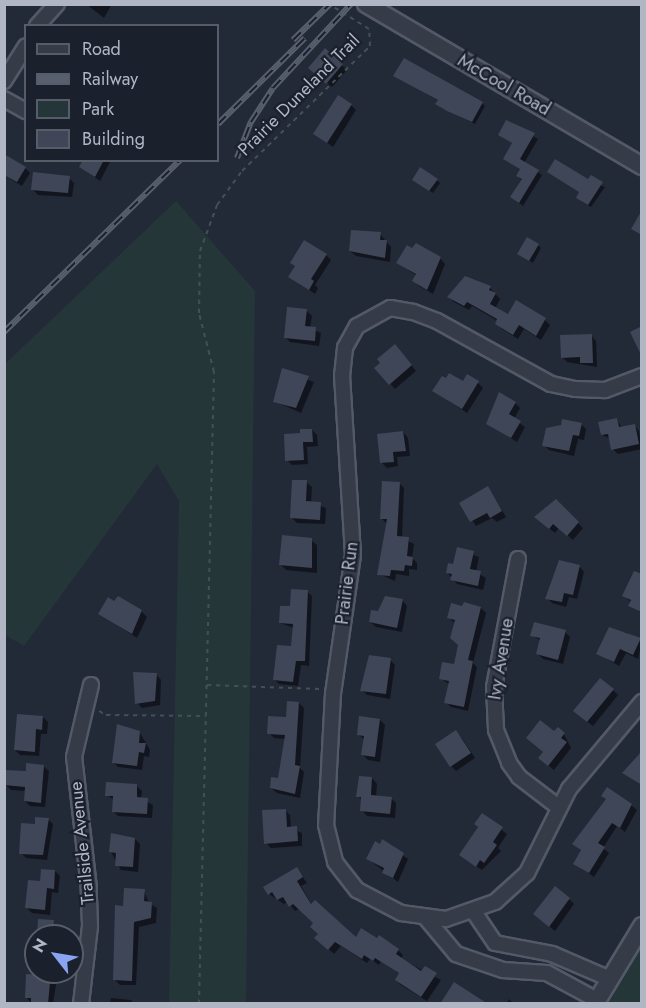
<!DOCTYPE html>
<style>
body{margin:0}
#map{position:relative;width:646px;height:1008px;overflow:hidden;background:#222937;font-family:Jost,sans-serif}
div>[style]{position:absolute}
.green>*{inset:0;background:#253639}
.shadow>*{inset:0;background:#0007}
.building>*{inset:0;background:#3f4657}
.path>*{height:2px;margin-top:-1px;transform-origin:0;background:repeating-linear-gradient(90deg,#425156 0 4.5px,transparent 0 9px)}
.roads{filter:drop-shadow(2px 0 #535966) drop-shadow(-2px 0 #535966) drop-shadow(0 2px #535966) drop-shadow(0 -2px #535966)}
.minor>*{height:14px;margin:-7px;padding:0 7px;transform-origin:7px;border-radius:7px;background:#363b48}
.tertiary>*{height:16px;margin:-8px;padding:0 8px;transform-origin:8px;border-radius:8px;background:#363b48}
.rail>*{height:6px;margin-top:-3px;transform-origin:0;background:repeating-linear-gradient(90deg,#1b202d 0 11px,#585f6f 0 22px);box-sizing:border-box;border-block:2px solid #585f6f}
span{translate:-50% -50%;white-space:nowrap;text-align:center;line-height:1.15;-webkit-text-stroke:4.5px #1b202d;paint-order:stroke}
.street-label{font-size:18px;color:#b0b6c4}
.frame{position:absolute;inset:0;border:6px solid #b0b6c4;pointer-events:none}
.legend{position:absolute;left:24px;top:24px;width:195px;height:138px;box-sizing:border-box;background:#1b202d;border:2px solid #575c69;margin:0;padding:8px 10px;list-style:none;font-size:18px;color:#b0b6c4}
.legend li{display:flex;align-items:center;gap:12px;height:30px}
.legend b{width:30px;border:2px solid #575c69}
.north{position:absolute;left:24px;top:924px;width:60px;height:60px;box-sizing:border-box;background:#1b202d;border:2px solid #575c69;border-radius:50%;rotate:301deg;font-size:16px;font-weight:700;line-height:24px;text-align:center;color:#b0b6c4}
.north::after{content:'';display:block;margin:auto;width:21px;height:27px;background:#89a4f1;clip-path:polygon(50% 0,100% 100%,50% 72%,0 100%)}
</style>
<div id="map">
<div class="green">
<div style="clip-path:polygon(176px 201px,255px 291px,246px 1003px,169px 1003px,179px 501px,157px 464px,24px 646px,5px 635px,5px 364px)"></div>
<div style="clip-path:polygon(641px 948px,641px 1003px,609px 1003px)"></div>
</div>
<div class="shadow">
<div style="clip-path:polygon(86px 4px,112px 4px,104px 18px)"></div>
<div style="clip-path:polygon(325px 50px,347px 70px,332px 87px,315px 73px)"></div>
<div style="clip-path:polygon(394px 75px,482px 103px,485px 106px,475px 124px,440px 107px,439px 101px)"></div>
<div style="clip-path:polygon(351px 105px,356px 110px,333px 147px,315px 134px)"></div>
<div style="clip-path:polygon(507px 122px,538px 139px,524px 163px,542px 175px,523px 206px,512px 197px,523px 181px,518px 176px,522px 170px,513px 144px,500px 134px)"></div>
<div style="clip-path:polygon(85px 160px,111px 160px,100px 181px,81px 167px)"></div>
<div style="clip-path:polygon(25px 168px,30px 173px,22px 186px,4px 175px)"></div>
<div style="clip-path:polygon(69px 178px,74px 183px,72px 197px,38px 195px,33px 190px)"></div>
<div style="clip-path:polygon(414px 180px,437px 180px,440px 183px,433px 193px)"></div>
<div style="clip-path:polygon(588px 181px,605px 187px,591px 207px,581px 201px)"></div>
<div style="clip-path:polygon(380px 234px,391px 247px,390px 262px,356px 256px,350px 251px)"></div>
<div style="clip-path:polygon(538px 245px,541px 248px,533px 263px,522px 256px)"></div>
<div style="clip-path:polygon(326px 255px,331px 260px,315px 285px,318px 288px,315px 294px,290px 276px,296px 267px)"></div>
<div style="clip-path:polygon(440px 258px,445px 264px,433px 294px,419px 286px,414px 281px,417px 276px,398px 263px)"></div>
<div style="clip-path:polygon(466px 278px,490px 288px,500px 299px,495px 309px,508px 316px,516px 302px,545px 320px,550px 325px,541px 340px,524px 329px,518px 339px,502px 329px,498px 321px,472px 306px,469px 310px,454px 302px,449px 297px)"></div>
<div style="clip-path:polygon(307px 311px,312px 316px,310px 328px,321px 333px,319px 346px,290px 342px,285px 337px)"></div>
<div style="clip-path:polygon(591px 335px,596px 341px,597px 367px,567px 362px,562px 357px)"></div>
<div style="clip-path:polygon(400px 351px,416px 371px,395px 389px,376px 368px)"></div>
<div style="clip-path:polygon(283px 370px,314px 382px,301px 413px,274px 401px)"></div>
<div style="clip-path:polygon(463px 383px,478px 383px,483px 388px,467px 413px,434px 391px)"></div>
<div style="clip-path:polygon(515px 403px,520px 408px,514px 419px,525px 427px,517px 442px,487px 423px)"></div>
<div style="clip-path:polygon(617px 420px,622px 428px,634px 425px,639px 431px,642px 449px,618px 454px,613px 449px,611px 439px,602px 435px)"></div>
<div style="clip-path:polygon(581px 424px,586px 429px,584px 440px,578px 439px,574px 456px,549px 450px,544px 445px)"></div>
<div style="clip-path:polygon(312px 430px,317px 435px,318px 446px,307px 447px,308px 464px,292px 465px,287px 460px,302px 434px)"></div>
<div style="clip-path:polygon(403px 432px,408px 438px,410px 456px,397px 457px,398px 466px,387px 468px,382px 463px)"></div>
<div style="clip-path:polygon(306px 482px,312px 487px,311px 503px,326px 508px,325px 524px,297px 523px,292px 518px)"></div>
<div style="clip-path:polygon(399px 483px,404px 488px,402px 538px,414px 544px,412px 558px,417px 563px,417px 570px,409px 569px,409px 576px,396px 574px,395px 581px,379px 574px,388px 525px,382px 519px)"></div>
<div style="clip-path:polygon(488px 488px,506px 517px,497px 522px,492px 518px,476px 526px,461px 503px)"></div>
<div style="clip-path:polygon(556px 501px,583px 528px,573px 540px,559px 528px,555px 533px,541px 522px)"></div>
<div style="clip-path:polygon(311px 540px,317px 545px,317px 573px,286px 570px,281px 565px)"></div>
<div style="clip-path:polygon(458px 549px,479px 557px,476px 572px,486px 578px,483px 590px,457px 584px,447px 572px,454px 566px)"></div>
<div style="clip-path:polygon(579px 566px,584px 572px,577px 599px,569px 597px,566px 607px,552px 603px,547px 598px,551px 582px)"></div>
<div style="clip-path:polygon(642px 575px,642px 614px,624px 595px)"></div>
<div style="clip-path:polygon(307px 591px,312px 596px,309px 666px,301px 665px,298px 686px,279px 684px,274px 679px,292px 648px,294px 628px,280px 623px)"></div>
<div style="clip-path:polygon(402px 600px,407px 606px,402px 632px,376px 627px,370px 622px)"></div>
<div style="clip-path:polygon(481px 608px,486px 613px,473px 663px,477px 667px,468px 711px,451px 707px,446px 702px,449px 684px,440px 678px,455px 666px,459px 645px,455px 623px,449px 618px)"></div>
<div style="clip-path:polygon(141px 611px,147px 617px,137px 638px,100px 614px)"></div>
<div style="clip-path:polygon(565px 632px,570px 637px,563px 664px,543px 659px,538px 654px,541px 641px,532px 635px)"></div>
<div style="clip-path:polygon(625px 632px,642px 641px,638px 659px,626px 653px,619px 666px,598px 653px)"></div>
<div style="clip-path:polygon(390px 660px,395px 665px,390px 699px,367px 695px,362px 690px)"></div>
<div style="clip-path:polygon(156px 674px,161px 680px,160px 705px,142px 708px,137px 703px)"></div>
<div style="clip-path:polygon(613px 690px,618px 695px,593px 726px,580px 716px)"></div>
<div style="clip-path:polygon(299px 703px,304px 708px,300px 768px,304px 772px,300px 798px,277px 793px,271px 788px,279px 780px,285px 739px,274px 738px,269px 733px,288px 719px)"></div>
<div style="clip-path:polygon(43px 717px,48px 722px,47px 734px,41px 734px,39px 756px,20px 755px,15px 750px)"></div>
<div style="clip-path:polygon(380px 720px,385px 725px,380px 762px,368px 760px,363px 755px,365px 740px,358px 734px)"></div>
<div style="clip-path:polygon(140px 733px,150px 750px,149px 757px,144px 756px,142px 770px,118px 767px,113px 762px)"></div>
<div style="clip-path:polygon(554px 733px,564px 734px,571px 748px,554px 770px,545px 763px)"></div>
<div style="clip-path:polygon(461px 737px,475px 758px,456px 771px,451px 766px)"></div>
<div style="clip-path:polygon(43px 766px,49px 771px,45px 807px,30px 806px,25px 801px,26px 791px,11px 790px,6px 785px)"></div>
<div style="clip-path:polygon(372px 778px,377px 784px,376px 797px,391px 798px,396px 803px,395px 818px,367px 816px,362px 810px,363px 801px,358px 796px)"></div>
<div style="clip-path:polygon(137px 786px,142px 791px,141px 799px,153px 805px,152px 818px,118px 816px,113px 811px,114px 800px,107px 795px)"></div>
<div style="clip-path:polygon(607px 800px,631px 805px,637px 810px,625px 832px,617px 826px,603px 848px,609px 853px,594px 877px,575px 863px,582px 851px,574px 844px)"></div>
<div style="clip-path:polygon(285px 810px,290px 815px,291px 828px,302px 833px,302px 846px,271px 848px,266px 843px)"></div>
<div style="clip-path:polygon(482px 815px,507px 834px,498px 848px,501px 851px,482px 870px,466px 860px)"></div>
<div style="clip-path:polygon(48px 819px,53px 824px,47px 860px,26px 858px,21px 853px,36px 825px)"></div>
<div style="clip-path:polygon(135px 839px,140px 844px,138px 872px,121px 870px,111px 852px)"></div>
<div style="clip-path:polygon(383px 841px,408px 859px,398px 882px,368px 859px)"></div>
<div style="clip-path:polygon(297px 869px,307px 883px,301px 886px,312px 905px,356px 939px,398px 950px,403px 955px,401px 959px,441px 980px,427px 1001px,401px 985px,396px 980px,400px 974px,381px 961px,379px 965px,370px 959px,367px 963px,341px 946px,334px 954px,316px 938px,320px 934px,315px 923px,299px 909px,295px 911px,288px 902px,284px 904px,269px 894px)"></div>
<div style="clip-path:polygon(55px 871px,60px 876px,58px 893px,52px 892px,50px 915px,32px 913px,27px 908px,41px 882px)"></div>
<div style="clip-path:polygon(144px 891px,149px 903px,157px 908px,156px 923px,139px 927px,136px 985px,120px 985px,115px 980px,124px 907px)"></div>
<div style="clip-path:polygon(569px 899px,574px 904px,555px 931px,540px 919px)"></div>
<div style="clip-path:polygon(53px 921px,61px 936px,38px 936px)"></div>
<div style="clip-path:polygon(36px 966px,36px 972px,58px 972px,53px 1004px,32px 1004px,26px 997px)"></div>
<div style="clip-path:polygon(111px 998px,131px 1000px,134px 1004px,110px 1004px)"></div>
<div style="clip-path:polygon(509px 999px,514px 1004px,506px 1004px)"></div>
</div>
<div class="building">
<div style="clip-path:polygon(325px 48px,343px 64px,326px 84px,308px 68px)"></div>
<div style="clip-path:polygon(404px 58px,483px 102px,472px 122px,447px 111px,435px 104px,438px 100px,393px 76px)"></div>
<div style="clip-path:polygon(338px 95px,352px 104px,327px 143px,313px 134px)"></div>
<div style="clip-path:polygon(506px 120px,535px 133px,520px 159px,539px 170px,519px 203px,510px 197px,522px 179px,516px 176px,520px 169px,503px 159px,512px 143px,498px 135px)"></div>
<div style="clip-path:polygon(4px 154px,26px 167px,17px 182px,4px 175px)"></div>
<div style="clip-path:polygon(555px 159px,588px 179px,591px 175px,603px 182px,588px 205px,576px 198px,579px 192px,547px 172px)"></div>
<div style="clip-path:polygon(83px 160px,104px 160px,95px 177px,79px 167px)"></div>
<div style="clip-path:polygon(420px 167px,438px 179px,429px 191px,412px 180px)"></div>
<div style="clip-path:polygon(33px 172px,70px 176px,68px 193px,31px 190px)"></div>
<div style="clip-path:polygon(642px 210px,642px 235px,631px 229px)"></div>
<div style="clip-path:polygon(351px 230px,381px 232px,380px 240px,387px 240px,385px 258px,349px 251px)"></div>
<div style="clip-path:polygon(527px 237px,539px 244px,529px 261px,517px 254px)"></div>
<div style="clip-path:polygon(304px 240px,327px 254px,311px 279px,314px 281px,309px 290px,288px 277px,295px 266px,290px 263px)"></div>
<div style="clip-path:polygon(416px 243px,441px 257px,427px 290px,412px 281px,416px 274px,396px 263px,407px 245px,412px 248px)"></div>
<div style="clip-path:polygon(465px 276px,491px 286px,489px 290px,496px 293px,490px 304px,508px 314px,516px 300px,546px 318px,536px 336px,519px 325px,513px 335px,495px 324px,497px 319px,467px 302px,464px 306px,447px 297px)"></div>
<div style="clip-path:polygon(287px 307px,307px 309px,305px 326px,316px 327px,315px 341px,284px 338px)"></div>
<div style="clip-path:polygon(642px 326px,642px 357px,630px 332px)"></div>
<div style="clip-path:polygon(592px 334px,593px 363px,580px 363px,580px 357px,561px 358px,560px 335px)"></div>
<div style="clip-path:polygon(395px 344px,412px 365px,389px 385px,374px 368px,380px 363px,377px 359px)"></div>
<div style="clip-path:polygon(282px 368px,309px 376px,296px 408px,273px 402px)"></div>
<div style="clip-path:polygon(449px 373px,463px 381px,467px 374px,479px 381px,462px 409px,432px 391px,442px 376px,446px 378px)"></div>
<div style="clip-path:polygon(499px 392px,516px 402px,509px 414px,521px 421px,511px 438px,486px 424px)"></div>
<div style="clip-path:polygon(617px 418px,619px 427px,635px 424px,639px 444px,611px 450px,608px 434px,601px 435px,598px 422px)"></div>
<div style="clip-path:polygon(562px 419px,582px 423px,579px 436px,573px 435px,569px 451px,542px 446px,546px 428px,561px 425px)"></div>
<div style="clip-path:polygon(300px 429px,312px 429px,313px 442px,303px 442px,304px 460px,285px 461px,284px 434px,300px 433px)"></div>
<div style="clip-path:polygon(403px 431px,406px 451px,393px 452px,394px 462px,380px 463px,377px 434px)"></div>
<div style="clip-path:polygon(292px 480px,307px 480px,306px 501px,321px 502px,320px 520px,290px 518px)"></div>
<div style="clip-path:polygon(382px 481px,400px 482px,397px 536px,409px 537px,407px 556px,413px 557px,412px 566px,405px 565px,404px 571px,391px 570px,390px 576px,377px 575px,387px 519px,380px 519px)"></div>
<div style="clip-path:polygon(488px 486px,502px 511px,490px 518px,487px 513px,470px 522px,459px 503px)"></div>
<div style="clip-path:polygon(556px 499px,579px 522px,567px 536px,553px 524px,549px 529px,534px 517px)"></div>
<div style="clip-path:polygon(282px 535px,312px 538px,312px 568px,279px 565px)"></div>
<div style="clip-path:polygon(457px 547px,474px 551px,470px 569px,481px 571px,478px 586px,450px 580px,452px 574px,446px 573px,448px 563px,453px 564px)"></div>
<div style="clip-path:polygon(559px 560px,580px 565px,573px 595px,564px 593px,562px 602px,545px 599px)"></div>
<div style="clip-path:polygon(634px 571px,642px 574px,642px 612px,628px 606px,631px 600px,622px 596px)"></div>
<div style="clip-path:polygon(291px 589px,308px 590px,305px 661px,296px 661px,293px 682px,273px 680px,277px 645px,291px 646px,293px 624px,279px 623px,280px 606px,290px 606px)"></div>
<div style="clip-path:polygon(118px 596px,142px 610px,132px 634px,98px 614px,108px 597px,114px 601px)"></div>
<div style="clip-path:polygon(385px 596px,403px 599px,397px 628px,369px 622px,371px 610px,378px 611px)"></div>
<div style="clip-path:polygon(464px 602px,481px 607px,468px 660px,473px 661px,464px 707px,444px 703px,449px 681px,439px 679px,442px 662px,454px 664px,458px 645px,450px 638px,455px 620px,447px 618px,451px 603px,462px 606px)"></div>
<div style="clip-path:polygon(534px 622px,566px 630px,558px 660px,536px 654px,540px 638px,530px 636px)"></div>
<div style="clip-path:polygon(609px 627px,641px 638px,633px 655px,620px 649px,614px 662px,596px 654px)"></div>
<div style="clip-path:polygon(369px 655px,391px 658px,386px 694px,360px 691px)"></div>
<div style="clip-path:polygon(133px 672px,157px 673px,155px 701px,135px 704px)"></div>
<div style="clip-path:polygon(600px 678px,614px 689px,587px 722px,573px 711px)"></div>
<div style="clip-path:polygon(287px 701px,299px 702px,295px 765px,300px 766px,295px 794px,270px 788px,271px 777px,278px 778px,285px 735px,267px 734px,268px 716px,286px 717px)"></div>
<div style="clip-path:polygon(17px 714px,43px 716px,42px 730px,36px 729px,35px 752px,14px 750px)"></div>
<div style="clip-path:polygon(359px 716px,380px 719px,375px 757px,361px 755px,364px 736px,357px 735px)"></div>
<div style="clip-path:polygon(540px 720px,554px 731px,558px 727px,565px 733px,561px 738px,567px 742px,548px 766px,538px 758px,543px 752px,526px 738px)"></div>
<div style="clip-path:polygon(117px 724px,140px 731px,139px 743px,146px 743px,144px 753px,139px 752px,137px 766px,112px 763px)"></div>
<div style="clip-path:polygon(456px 730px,471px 753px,450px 767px,435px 744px)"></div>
<div style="clip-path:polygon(642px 751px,642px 785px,622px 773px)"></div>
<div style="clip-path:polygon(26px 763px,44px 765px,41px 803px,24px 801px,25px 787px,4px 785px,5px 770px,26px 771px)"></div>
<div style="clip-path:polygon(359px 776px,372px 777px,371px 795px,392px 797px,390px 814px,360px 811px,361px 797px,356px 797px)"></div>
<div style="clip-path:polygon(106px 782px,137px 784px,137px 797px,148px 798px,147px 814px,112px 812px,113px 796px,105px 796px)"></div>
<div style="clip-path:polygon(607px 787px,632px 804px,620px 828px,612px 823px,598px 843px,605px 847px,589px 873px,573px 864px,581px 850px,572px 844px,606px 799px,601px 796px)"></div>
<div style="clip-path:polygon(286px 809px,287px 827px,297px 826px,298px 841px,264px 844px,262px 810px)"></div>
<div style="clip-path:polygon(482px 813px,503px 827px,493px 842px,497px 845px,484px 863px,480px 860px,476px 867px,459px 855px,478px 827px,474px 824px)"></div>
<div style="clip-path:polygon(35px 817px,49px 818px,43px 855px,19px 854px,21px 823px,35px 824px)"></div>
<div style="clip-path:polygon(111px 833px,135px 838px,133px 867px,115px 866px,116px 853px,109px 852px)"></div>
<div style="clip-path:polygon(382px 839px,404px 853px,393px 878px,382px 873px,384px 868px,366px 859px,375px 841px,380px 844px)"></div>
<div style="clip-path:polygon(297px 867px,303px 877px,297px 881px,311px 904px,315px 900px,356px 937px,361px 928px,377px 938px,379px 935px,399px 949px,396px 954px,421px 971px,425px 966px,437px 973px,421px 997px,395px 980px,399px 973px,375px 958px,373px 961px,364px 955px,362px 959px,335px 942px,328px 950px,314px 938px,318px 934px,310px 927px,313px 923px,293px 904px,289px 907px,283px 897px,277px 900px,272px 892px,268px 895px,263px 887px)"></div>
<div style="clip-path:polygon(41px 869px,55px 870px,54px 889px,47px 888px,45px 910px,25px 908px,28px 880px,40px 881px)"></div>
<div style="clip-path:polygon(555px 886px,570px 898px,549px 927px,533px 914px)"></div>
<div style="clip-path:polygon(124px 888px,145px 889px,144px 901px,152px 902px,151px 918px,134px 922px,132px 981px,113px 980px,115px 905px,123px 906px)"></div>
<div style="clip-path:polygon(38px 919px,54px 920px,53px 936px,37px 936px)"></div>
<div style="clip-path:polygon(26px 974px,46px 975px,46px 982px,50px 982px,48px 1004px,31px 1004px,31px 998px,25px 998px)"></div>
<div style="clip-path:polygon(454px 982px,488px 1004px,440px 1004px)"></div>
</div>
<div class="path">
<div style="left:271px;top:4px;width:13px"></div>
<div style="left:207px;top:685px;width:114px;rotate:2deg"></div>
<div style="left:99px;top:711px;width:8px;rotate:30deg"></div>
<div style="left:106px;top:715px;width:100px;rotate:0.6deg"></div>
<div style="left:199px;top:1004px;width:632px;rotate:-88.64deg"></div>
<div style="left:214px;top:372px;width:61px;rotate:-104.3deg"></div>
<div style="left:199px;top:313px;width:62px;rotate:-89.1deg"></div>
<div style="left:200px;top:251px;width:49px;rotate:-69.7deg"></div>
<div style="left:217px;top:205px;width:42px;rotate:-53.7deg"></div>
<div style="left:242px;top:171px;width:179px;rotate:-44.3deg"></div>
<div style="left:370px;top:46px;width:17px;rotate:-93deg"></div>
<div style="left:369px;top:29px;width:47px;rotate:-148deg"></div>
</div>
<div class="roads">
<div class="minor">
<div style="left:37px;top:26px;width:30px;rotate:-48deg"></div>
<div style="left:4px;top:81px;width:41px;rotate:-57.8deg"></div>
<div style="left:4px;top:99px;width:25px;rotate:29deg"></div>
<div style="left:642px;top:376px;width:40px;rotate:159deg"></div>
<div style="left:605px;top:390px;width:30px;rotate:-178deg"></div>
<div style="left:575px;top:389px;width:25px;rotate:-168deg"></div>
<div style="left:551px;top:384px;width:130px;rotate:-151.1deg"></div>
<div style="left:437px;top:321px;width:26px;rotate:-159deg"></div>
<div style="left:413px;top:312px;width:23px;rotate:-170deg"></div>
<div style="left:390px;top:308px;width:38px;rotate:151deg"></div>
<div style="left:357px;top:326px;width:25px;rotate:119deg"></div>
<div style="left:345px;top:348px;width:27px;rotate:96deg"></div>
<div style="left:342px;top:375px;width:180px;rotate:86.5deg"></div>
<div style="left:353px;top:555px;width:139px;rotate:98.2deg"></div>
<div style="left:333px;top:693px;width:132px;rotate:93deg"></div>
<div style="left:326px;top:825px;width:38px;rotate:76deg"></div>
<div style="left:335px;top:862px;width:36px;rotate:52deg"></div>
<div style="left:357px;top:890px;width:50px;rotate:27.6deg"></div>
<div style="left:401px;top:913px;width:45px;rotate:7.6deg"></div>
<div style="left:446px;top:919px;width:52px;rotate:-19.1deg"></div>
<div style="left:495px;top:902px;width:43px;rotate:-42.2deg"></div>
<div style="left:527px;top:873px;width:94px;rotate:-63.4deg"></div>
<div style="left:569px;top:789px;width:114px;rotate:-50deg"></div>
<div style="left:518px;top:559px;width:130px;rotate:100.6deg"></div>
<div style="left:494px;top:687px;width:43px;rotate:87.3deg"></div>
<div style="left:496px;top:730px;width:35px;rotate:68deg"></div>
<div style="left:509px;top:763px;width:17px;rotate:54deg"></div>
<div style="left:519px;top:777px;width:48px;rotate:37.3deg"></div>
<div style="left:474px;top:912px;width:37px;rotate:56deg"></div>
<div style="left:495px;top:943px;width:58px;rotate:10.9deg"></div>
<div style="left:552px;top:954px;width:63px;rotate:23.3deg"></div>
<div style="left:426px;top:918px;width:47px;rotate:50.2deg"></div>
<div style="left:456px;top:954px;width:50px;rotate:18.8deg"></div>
<div style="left:503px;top:970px;width:44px;rotate:3.9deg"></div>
<div style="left:547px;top:973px;width:57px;rotate:28.4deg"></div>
<div style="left:81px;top:1004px;width:79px;rotate:-83.4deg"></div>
<div style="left:90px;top:926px;width:38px;rotate:-92deg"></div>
<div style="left:89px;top:888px;width:132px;rotate:-96.5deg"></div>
<div style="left:74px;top:757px;width:74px;rotate:-76.7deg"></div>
</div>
<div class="tertiary">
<div style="left:366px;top:4px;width:320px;rotate:30.4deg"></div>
<div style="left:595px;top:1004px;width:91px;rotate:-58.9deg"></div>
</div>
</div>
<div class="rail">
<div style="left:293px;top:40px;width:52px;rotate:-44.2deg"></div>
<div style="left:218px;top:124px;width:122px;rotate:-44.7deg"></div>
<div style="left:237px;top:158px;width:39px;rotate:-69deg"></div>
<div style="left:251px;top:122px;width:40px;rotate:-57.1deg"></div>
<div style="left:273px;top:88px;width:115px;rotate:-47.1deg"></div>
<div style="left:4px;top:332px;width:246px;rotate:-44.3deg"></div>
</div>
<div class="street-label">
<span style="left:504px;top:85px;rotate:30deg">McCool Road</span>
<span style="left:299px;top:95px;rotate:-45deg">Prairie Duneland Trail</span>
<span style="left:347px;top:583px;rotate:-83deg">Prairie Run</span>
<span style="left:501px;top:659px;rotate:-81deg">Ivy Avenue</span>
<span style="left:82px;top:843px;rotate:-96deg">Trailside Avenue</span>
</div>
<div class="frame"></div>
<ul class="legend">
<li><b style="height:8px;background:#363b48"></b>Road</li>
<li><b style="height:8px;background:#585f6f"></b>Railway</li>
<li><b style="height:16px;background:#253639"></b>Park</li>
<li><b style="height:16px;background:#3f4657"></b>Building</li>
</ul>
<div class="north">N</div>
</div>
